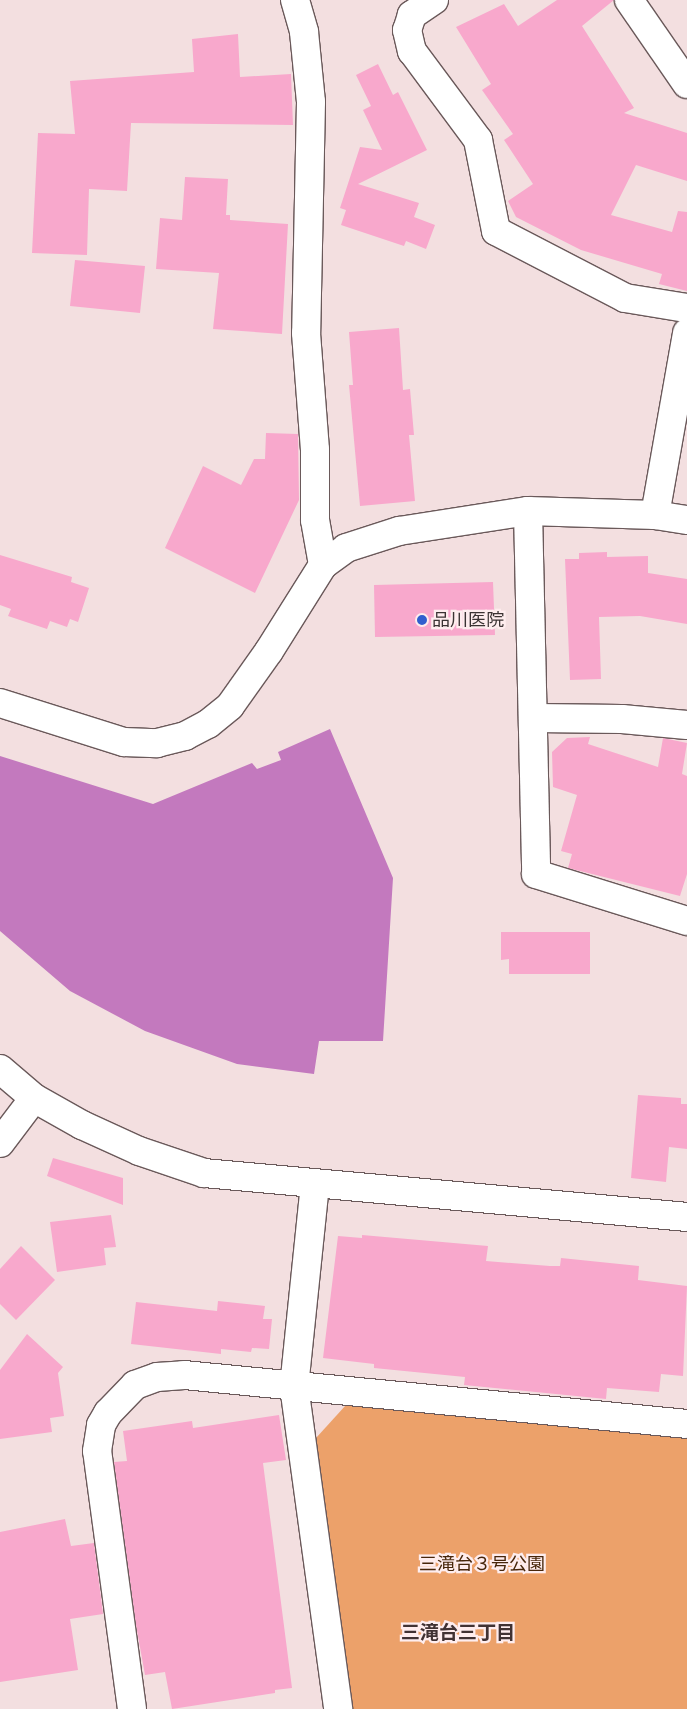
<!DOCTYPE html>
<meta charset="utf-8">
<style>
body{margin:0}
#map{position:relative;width:687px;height:1709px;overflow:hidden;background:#f3dfe0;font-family:"Titillium Web","Noto Sans JP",sans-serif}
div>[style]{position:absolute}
.green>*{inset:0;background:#eca16a}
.water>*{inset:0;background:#c379be}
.building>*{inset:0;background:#f8a8cc}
.roads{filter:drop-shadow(1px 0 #6a595a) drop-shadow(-1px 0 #6a595a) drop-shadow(0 1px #6a595a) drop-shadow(0 -1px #6a595a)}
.street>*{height:28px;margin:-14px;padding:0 14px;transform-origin:14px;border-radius:14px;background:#fff}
.secondary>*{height:28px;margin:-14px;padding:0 14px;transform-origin:14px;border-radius:14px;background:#fff}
.dots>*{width:14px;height:14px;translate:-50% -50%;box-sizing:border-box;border:2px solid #feedee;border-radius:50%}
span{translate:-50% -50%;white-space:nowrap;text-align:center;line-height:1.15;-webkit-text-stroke:4.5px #feedee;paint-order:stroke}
.poi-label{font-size:18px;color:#3b3333}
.left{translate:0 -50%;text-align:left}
.park-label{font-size:18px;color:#47260a}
.neighbourhood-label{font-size:19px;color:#413233;font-weight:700}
</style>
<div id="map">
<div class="green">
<div style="clip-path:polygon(346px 1405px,687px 1436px,687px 1709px,353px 1709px,316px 1438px)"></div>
</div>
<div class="water">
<div style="clip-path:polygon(330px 729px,393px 878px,383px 1041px,319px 1041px,314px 1074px,237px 1064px,145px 1031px,70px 991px,0 931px,0 756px,153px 804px,252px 763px,257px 769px,281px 760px,278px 752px)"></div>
</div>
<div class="building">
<div style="clip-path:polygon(557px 0,614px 0,582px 26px,634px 108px,624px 113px,687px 133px,687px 181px,636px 165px,611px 215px,672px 232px,678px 211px,687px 212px,687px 291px,659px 284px,662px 274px,581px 250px,516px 217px,508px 201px,533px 184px,504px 140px,513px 134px,482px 90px,491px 84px,456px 27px,504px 4px,518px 26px)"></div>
<div style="clip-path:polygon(238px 34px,240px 77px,291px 74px,293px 125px,131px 123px,127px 191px,89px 189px,87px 255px,32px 253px,38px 133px,75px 134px,70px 81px,194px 72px,192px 39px)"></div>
<div style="clip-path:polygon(378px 64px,393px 95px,398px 92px,427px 150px,358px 184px,419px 203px,414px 217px,435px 225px,426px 249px,406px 241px,404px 246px,341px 225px,346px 210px,340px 208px,360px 147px,382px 150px,363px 110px,371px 106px,356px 75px)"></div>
<div style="clip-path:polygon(185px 177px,228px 179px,226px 215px,230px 215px,230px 220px,288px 224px,282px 334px,213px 329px,219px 273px,156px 269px,160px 218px,182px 220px)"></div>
<div style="clip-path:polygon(75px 260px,145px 266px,140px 313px,70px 306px)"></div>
<div style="clip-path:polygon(399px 328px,403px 390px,410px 389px,414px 435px,409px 435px,415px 501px,360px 506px,349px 385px,353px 385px,349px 332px)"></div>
<div style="clip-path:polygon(266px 433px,298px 434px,299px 500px,255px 593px,165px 548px,203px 466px,241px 485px,254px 459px,265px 459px)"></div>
<div style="clip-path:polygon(607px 552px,607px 557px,648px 556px,648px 573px,687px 579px,687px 624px,640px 616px,599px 617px,601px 679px,570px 680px,565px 559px,579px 559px,579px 553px)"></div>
<div style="clip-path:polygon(0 555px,72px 577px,71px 582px,89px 588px,78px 622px,70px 619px,67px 627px,50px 621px,47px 629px,8px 616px,11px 609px,0 605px)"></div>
<div style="clip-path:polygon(493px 582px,495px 635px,375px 637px,374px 585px)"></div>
<div style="clip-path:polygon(590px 737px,588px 744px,658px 767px,663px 738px,687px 743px,682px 774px,687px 776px,687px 874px,680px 896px,568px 868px,572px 854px,561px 851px,577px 795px,553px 787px,552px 752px,567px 738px)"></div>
<div style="clip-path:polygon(501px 932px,590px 932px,590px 974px,509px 974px,509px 959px,501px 960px)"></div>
<div style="clip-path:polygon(638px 1095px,681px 1098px,681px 1104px,687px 1104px,687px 1149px,669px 1147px,666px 1182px,631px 1178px)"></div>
<div style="clip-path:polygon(53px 1158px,123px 1178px,123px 1205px,47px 1176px)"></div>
<div style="clip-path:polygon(111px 1215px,116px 1247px,104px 1248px,106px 1265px,57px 1272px,50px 1222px)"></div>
<div style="clip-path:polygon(362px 1235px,488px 1246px,486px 1261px,550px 1266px,560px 1266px,561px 1258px,639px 1266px,638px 1280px,687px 1286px,683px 1376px,661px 1374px,659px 1392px,607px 1388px,606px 1399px,464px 1385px,465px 1377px,374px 1368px,374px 1364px,323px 1358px,338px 1236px,362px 1238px)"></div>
<div style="clip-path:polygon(21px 1246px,55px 1280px,16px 1320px,0 1304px,0 1269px)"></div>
<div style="clip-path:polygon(218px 1301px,265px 1306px,263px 1319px,272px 1319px,269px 1349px,252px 1348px,251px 1352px,221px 1349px,221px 1354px,131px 1344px,136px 1302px,217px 1311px)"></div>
<div style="clip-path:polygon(27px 1334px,63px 1367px,58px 1373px,64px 1416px,50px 1418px,52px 1432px,0 1439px,0 1370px)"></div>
<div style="clip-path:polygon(279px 1415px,286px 1460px,263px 1463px,292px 1688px,275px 1690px,275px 1693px,172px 1709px,165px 1672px,145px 1675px,136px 1625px,114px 1462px,127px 1461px,123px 1431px,192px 1421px,193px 1428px)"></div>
<div style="clip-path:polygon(65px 1519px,71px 1546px,94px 1543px,103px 1614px,70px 1619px,78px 1670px,0 1682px,0 1532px)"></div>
</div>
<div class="roads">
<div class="street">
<div style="left:295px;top:0;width:33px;rotate:74deg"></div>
<div style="left:304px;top:32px;width:70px;rotate:84.3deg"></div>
<div style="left:311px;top:102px;width:231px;rotate:91.2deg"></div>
<div style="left:306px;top:333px;width:117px;rotate:85.6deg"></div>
<div style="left:315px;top:450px;width:70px;rotate:90deg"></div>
<div style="left:315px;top:520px;width:46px;rotate:79.9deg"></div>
<div style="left:434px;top:0;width:27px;rotate:146deg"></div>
<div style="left:412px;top:15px;width:16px;rotate:108deg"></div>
<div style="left:407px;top:30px;width:22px;rotate:77deg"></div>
<div style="left:412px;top:51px;width:111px;rotate:53.4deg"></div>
<div style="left:478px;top:140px;width:93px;rotate:78.8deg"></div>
<div style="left:496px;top:231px;width:145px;rotate:27.4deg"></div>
<div style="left:625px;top:298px;width:63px;rotate:9.2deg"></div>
<div style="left:629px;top:0;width:102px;rotate:55.4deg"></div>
<div style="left:528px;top:511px;width:363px;rotate:88.7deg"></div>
<div style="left:536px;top:874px;width:158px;rotate:17.3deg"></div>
<div style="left:655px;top:515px;width:185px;rotate:-80deg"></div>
<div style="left:0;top:703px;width:130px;rotate:17.5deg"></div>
<div style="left:124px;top:742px;width:33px;rotate:2deg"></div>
<div style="left:157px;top:743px;width:29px;rotate:-14deg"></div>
<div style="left:185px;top:736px;width:26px;rotate:-28deg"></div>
<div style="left:208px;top:724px;width:28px;rotate:-39deg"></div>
<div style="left:230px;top:706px;width:67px;rotate:-54.7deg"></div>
<div style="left:269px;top:651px;width:102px;rotate:-57.9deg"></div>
<div style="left:323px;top:565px;width:29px;rotate:-36deg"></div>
<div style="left:346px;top:548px;width:56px;rotate:-17.8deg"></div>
<div style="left:399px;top:531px;width:131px;rotate:-8.8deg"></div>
<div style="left:528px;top:511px;width:127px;rotate:1.8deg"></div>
<div style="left:655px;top:515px;width:32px;rotate:9deg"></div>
<div style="left:535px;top:718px;width:87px;rotate:0.7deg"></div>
<div style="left:622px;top:719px;width:65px;rotate:5.3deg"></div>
<div style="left:315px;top:1184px;width:203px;rotate:95.9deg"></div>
<div style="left:294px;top:1386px;width:326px;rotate:82.2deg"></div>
<div style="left:132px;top:1709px;width:260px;rotate:-97.7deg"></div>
<div style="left:97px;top:1451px;width:26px;rotate:-81deg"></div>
<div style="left:101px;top:1425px;width:14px;rotate:-60deg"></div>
<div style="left:108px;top:1413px;width:39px;rotate:-46deg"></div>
<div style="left:135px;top:1385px;width:23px;rotate:-20deg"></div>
<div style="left:157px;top:1377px;width:27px;rotate:-4deg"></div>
<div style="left:184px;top:1375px;width:505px;rotate:5.56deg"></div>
</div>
<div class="secondary">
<div style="left:0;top:1069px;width:45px;rotate:40.5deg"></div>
<div style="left:34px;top:1098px;width:55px;rotate:29.4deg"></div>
<div style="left:82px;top:1125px;width:63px;rotate:24.5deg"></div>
<div style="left:139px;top:1151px;width:69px;rotate:18.7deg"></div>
<div style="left:204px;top:1173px;width:485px;rotate:5.2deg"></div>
<div style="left:0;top:1143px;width:56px;rotate:-52.9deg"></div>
</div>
</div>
<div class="dots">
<div style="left:422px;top:620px;background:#305fce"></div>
</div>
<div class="poi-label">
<span class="left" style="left:432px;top:620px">品川医院</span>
</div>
<div class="park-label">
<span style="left:482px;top:1564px">三滝台３号公園</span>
</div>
<div class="neighbourhood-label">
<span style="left:458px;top:1632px">三滝台三丁目</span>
</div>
</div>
